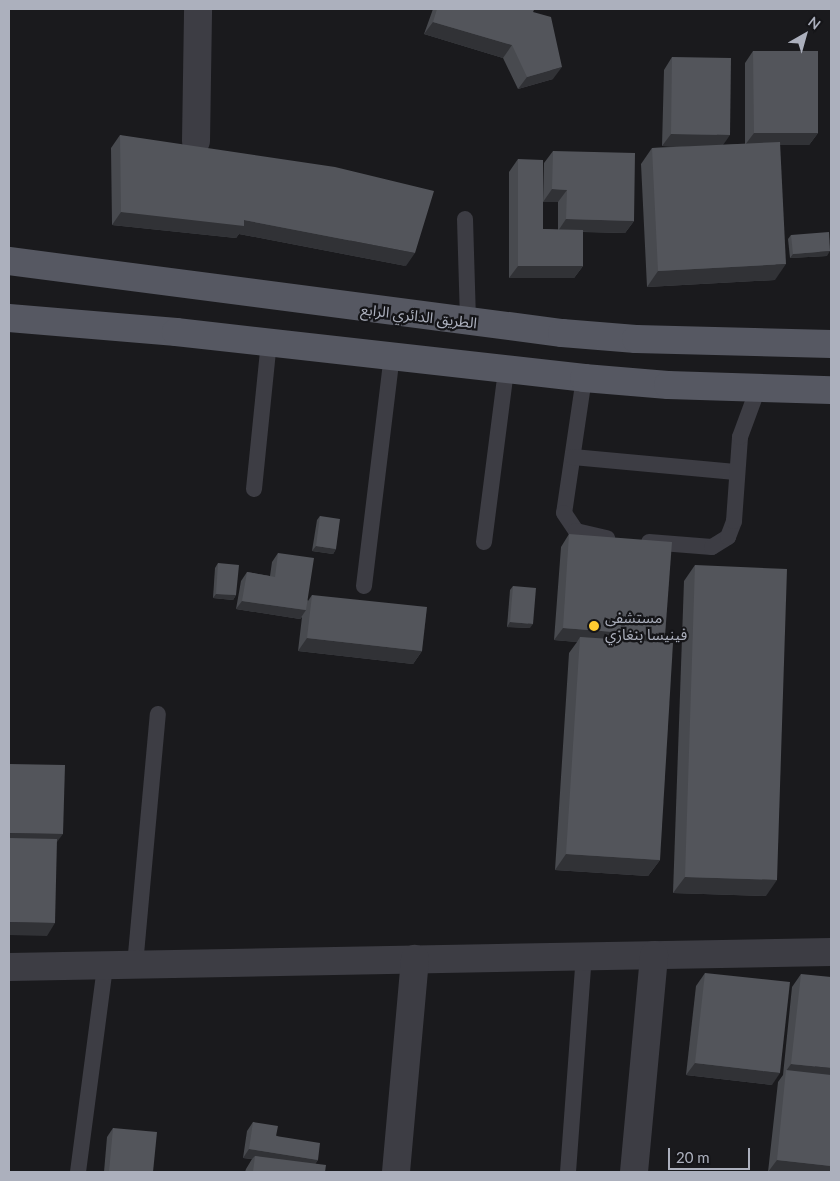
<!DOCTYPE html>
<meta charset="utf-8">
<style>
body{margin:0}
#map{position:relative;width:840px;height:1181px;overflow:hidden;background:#1a1a1d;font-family:Lato,"Noto Sans Arabic",sans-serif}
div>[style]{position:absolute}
.service>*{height:16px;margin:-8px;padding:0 8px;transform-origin:8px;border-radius:8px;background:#3d3d44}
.minor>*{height:28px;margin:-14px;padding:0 14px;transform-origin:14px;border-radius:14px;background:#3d3d44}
.primary>*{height:28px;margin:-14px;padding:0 14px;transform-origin:14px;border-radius:14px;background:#565862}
.wall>*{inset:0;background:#484a4f}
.shaded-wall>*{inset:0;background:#313236}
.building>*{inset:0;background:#53555b}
.dots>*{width:14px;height:14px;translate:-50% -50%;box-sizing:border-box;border:2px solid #151518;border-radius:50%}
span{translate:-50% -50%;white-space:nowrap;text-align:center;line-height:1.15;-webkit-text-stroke:4.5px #151518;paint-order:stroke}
.street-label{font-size:15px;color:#acb0bd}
.poi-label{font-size:15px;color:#acb0bd}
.left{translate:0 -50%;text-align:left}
.frame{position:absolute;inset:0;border:10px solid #acb0bd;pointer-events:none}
.north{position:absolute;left:780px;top:10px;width:50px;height:50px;-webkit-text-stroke:4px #151518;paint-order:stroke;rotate:38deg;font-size:14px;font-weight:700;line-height:20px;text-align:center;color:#acb0bd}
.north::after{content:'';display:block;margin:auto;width:18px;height:22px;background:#acb0bd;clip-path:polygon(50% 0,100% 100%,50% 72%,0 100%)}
.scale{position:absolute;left:668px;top:1148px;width:82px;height:22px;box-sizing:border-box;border:2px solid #acb0bd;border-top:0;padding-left:6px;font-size:15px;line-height:18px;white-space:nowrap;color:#acb0bd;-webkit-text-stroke:4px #151518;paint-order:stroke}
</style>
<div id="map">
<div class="service">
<div style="left:465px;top:219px;width:104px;rotate:88.3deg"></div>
<div style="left:584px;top:378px;width:136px;rotate:98.4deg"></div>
<div style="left:564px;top:513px;width:22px;rotate:56deg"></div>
<div style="left:576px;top:531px;width:32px;rotate:13deg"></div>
<div style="left:573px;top:457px;width:163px;rotate:5.3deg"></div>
<div style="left:254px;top:489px;width:148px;rotate:-84.2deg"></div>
<div style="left:484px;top:542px;width:173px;rotate:-82.7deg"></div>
<div style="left:649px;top:542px;width:63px;rotate:4.5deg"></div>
<div style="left:712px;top:547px;width:19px;rotate:-32deg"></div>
<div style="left:728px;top:537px;width:17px;rotate:-69deg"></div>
<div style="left:734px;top:521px;width:84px;rotate:-85.9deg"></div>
<div style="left:740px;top:437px;width:52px;rotate:-69.8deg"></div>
<div style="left:364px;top:586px;width:232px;rotate:-83.1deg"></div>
<div style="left:135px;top:965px;width:252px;rotate:-84.8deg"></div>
<div style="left:78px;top:1172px;width:208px;rotate:-82.5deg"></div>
<div style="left:568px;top:1172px;width:217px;rotate:-85.8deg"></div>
</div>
<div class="minor">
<div style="left:196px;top:141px;width:132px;rotate:-89.1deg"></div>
<div style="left:9px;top:967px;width:822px;rotate:-1.05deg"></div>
<div style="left:396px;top:1172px;width:214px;rotate:-84.9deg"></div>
<div style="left:634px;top:1172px;width:218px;rotate:-84.7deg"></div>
</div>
<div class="primary">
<div style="left:9px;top:261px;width:558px;rotate:7.42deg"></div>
<div style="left:562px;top:333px;width:74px;rotate:4.6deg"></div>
<div style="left:636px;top:339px;width:195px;rotate:1.5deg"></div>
<div style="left:9px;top:318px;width:168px;rotate:4.8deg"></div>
<div style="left:176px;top:332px;width:411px;rotate:6.4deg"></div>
<div style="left:584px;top:378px;width:84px;rotate:4.8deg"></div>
<div style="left:668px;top:385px;width:163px;rotate:1.8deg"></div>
</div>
<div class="wall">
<div style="clip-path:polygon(433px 9px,534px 9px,533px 12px,553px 79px,518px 89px,503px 58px,424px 34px)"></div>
<div style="clip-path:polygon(753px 51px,818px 133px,809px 145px,780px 145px,775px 280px,647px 287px,641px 164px,652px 148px,682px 147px,662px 146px,664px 70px,672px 57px,723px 145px,745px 144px,745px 63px)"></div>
<div style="clip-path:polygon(120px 135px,406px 266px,239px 234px,236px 238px,112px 225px,111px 148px)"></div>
<div style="clip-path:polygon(553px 151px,634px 221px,625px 233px,583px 232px,583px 266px,574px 278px,509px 278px,509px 172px,518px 159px,543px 229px,558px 230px,558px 202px,543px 202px,544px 163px)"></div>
<div style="clip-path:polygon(791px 235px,827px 256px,790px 258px,788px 239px)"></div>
<div style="clip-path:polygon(320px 516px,336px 549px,333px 554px,312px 551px,317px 520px)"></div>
<div style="clip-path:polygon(569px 534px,665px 636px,660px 642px,660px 860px,648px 876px,555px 870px,569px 653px,577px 642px,554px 640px,561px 547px)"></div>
<div style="clip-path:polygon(278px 553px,308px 601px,312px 595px,422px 651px,413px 664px,298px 651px,302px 617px,300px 619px,236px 609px,241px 581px,247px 572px,270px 576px,272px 562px)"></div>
<div style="clip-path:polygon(218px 563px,236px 595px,233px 600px,213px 598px,215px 568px)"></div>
<div style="clip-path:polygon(695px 565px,766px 896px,673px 893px,684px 581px)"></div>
<div style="clip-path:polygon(513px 586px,530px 628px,507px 627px,510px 590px)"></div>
<div style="clip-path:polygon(705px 973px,772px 1085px,686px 1075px,696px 986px)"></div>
<div style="clip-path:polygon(801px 974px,831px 1172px,768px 1172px,778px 1082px,783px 1075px,792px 987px)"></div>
<div style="clip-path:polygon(253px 1122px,318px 1160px,315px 1164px,325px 1172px,245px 1172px,246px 1169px,252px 1159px,243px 1158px,247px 1131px)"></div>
<div style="clip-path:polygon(113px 1128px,153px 1172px,104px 1172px,107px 1137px)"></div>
</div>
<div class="shaded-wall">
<div style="clip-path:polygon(433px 22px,512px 45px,503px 58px,424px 34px)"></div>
<div style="clip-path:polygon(562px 67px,553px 79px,518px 89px,527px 77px)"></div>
<div style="clip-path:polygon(754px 133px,818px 133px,809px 145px,745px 145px)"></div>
<div style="clip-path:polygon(671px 134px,730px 135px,721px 148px,662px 146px)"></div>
<div style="clip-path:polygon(552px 189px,567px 190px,558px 202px,543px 202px)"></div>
<div style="clip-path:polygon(121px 212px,244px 220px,415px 253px,406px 266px,239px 234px,236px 238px,112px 225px)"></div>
<div style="clip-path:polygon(566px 219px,634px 221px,625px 233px,558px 231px)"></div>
<div style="clip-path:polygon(830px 251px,827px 256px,790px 258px,793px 254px)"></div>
<div style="clip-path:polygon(786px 264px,775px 280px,647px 287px,658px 271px)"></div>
<div style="clip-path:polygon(518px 266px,583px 266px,574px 278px,509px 278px)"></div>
<div style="clip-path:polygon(316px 546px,336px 549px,333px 554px,312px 551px)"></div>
<div style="clip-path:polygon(216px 594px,236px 595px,233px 600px,213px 598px)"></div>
<div style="clip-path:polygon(242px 601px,306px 610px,300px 619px,236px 609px)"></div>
<div style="clip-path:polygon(510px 622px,533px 624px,530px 628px,507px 627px)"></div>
<div style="clip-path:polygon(563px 628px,665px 636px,656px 648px,580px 637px,577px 642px,554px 640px)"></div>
<div style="clip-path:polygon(307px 638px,422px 651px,413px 664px,298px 651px)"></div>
<div style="clip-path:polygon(9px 833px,63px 834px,54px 846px,9px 845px)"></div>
<div style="clip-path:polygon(566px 854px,660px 860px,648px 876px,555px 870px)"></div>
<div style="clip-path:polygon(685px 877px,777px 880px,766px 896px,673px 893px)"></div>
<div style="clip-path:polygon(9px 922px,55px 923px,47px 936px,9px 935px)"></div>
<div style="clip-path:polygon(695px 1063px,780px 1073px,772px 1085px,686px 1075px)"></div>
<div style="clip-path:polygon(791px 1064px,831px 1068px,831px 1082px,786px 1071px)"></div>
<div style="clip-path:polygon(249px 1149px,318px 1160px,312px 1168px,255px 1156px,252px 1159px,243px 1158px)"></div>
<div style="clip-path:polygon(777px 1160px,831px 1166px,831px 1172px,768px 1172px)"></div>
</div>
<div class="building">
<div style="clip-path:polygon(437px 9px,534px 9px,533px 12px,551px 17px,562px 67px,527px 77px,512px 45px,433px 22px)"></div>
<div style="clip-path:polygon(753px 51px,818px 51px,818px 133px,754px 133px)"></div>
<div style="clip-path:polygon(672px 57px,731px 58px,730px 135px,671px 134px)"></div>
<div style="clip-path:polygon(120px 135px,335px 167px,434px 191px,415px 253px,244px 220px,244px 226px,121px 212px)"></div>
<div style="clip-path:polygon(780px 142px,786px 264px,658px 271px,652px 148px)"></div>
<div style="clip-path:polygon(553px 151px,635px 153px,634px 221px,566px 219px,567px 190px,552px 189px)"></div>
<div style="clip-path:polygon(518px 159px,543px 160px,543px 229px,583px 230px,583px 266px,518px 266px)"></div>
<div style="clip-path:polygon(829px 232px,830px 251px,793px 254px,791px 235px)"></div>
<div style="clip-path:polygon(320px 516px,340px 519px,336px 549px,316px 546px)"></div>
<div style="clip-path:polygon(569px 534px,672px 542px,665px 636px,563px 628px)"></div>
<div style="clip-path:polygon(278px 553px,314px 558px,306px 610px,242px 601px,247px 572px,275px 577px)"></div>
<div style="clip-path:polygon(218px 563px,239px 565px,236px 595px,216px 594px)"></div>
<div style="clip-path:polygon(695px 565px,787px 569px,777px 880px,685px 877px)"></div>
<div style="clip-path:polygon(513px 586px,536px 588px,533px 624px,510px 622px)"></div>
<div style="clip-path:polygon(312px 595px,427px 607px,422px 651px,307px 638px)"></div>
<div style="clip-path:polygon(580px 637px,673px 643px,660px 860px,566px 854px)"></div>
<div style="clip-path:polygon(9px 764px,65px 765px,63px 834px,9px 833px)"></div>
<div style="clip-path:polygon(9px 838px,57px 839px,55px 923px,9px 922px)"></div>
<div style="clip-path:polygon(705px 973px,790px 982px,780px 1073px,695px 1063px)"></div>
<div style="clip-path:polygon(801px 974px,831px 977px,831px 1068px,791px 1064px)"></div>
<div style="clip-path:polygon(786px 1070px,831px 1075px,831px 1166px,777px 1160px)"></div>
<div style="clip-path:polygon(253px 1122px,278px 1126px,276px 1136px,320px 1143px,318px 1160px,249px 1149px)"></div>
<div style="clip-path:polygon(113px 1128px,157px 1132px,153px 1172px,109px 1172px)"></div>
<div style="clip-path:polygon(255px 1156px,326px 1165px,325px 1172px,253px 1172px)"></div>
</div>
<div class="dots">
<div style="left:594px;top:626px;background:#ffcb30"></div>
</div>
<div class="street-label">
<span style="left:419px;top:316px;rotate:7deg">الطريق الدائري الرابع</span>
</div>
<div class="poi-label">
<span class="left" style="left:605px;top:626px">مستشفى<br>فينيسا بنغازي</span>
</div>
<div class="frame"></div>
<div class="north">N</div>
<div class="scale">20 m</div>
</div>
